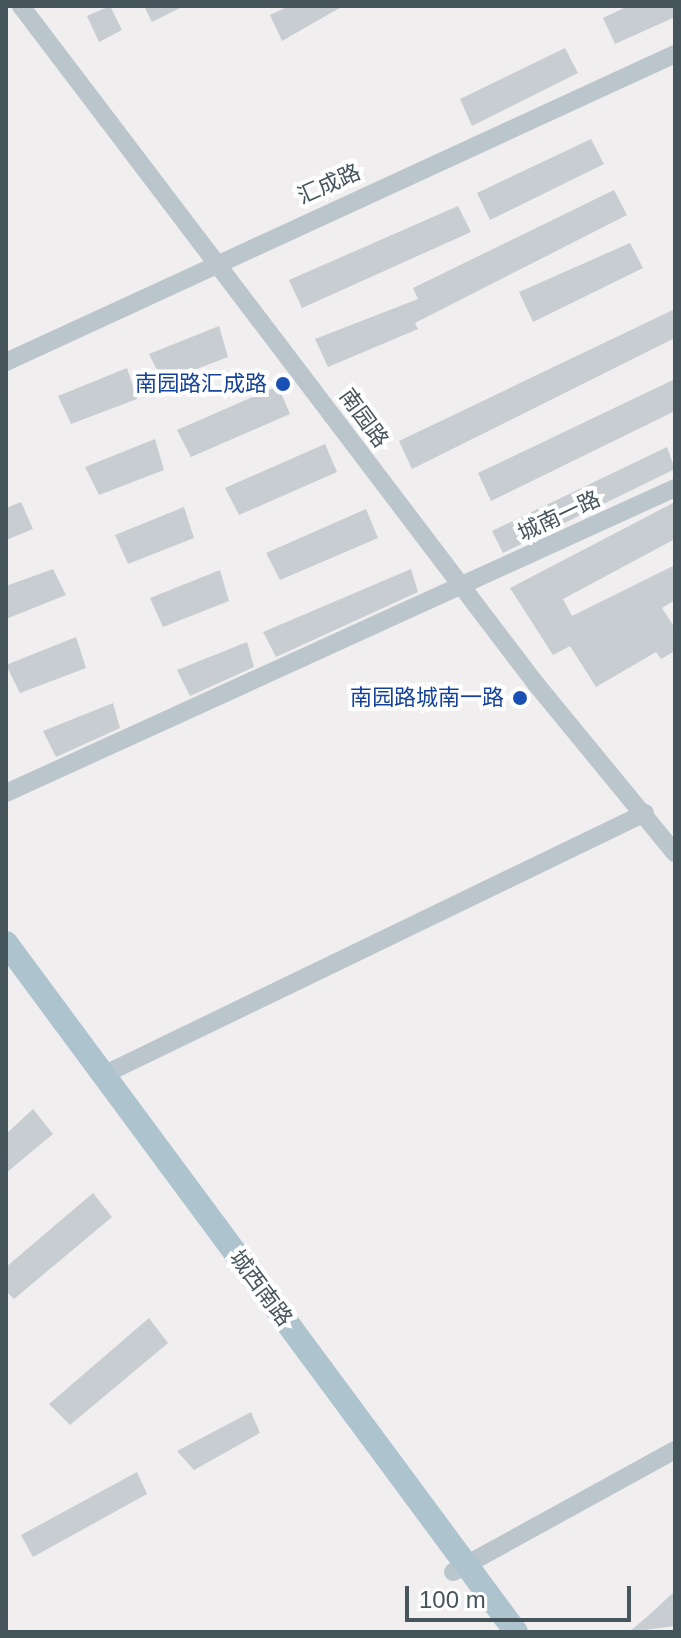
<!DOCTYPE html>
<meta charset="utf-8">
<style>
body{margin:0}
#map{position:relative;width:681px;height:1638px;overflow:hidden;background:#f1eeef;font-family:Arial,"Noto Sans SC",sans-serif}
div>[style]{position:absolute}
.building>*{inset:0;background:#c8cdd1}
.minor>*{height:18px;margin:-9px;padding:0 9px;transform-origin:9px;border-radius:9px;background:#bac6cc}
.major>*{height:24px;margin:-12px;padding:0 12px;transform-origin:12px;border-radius:12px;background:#adc3ce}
.dots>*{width:22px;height:22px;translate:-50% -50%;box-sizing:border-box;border:4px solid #fff;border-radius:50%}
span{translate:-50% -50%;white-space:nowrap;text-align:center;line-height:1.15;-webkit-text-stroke:8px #fff;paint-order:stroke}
.street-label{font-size:22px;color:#46555c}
.transit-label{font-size:22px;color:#164399}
.right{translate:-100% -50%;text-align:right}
.frame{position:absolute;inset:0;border:8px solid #46555c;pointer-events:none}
.scale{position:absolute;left:405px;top:1586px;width:226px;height:36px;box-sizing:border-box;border:4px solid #46555c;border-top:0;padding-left:10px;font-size:24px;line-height:28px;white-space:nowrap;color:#46555c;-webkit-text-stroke:6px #fff;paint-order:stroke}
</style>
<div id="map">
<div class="building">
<div style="clip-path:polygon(110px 6px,122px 30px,99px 42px,87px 16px)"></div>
<div style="clip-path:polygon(144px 6px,184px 6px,152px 22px)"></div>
<div style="clip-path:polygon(289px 6px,343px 6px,282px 41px,270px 15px)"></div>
<div style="clip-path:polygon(628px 6px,675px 6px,675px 17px,615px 44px,603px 18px)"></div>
<div style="clip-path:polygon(565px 48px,578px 73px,472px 126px,460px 99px)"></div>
<div style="clip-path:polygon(591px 139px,604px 164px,490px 220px,477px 193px)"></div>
<div style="clip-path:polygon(614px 190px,627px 215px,415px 323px,418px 329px,328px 367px,315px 339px,418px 299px,413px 288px)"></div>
<div style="clip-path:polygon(458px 206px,471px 232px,302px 308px,289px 280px)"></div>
<div style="clip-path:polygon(630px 243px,643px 268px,533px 322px,519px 292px)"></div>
<div style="clip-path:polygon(675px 309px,675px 338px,412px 469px,399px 441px)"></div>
<div style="clip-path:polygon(219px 326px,228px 357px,163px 382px,149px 354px)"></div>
<div style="clip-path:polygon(127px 368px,137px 399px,71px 424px,58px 396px)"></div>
<div style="clip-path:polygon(675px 379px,675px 411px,491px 501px,478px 473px)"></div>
<div style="clip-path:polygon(278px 386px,290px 414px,191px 457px,177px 430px)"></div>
<div style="clip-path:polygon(155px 439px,164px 470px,99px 495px,85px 467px)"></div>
<div style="clip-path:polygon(325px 444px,337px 472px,239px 515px,225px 488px)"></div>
<div style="clip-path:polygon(667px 447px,675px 469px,503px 553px,492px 531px)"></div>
<div style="clip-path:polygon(21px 502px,33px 529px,6px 540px,6px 508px)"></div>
<div style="clip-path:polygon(675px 502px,675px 539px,563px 599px,572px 616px,675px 565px,675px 600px,662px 608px,675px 628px,675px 651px,661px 659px,656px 652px,596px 687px,570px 646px,553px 655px,510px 588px)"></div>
<div style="clip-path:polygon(184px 507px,194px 538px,128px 564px,115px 535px)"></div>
<div style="clip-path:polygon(366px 509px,378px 538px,280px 580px,266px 553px)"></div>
<div style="clip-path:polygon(53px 569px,66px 595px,6px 619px,6px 586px)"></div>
<div style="clip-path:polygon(411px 569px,418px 592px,276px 657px,263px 632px)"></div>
<div style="clip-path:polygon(220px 570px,229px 601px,163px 627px,150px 598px)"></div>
<div style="clip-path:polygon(76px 637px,86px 668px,20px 693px,6px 665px)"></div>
<div style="clip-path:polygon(247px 642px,254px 667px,190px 696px,177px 670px)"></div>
<div style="clip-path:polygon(113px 703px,120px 728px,56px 757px,43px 731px)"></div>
<div style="clip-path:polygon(33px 1109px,53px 1134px,6px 1173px,6px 1134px)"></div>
<div style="clip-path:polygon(93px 1193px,112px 1217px,14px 1299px,6px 1291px,6px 1267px)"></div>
<div style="clip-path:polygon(149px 1318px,168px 1343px,70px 1425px,49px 1404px)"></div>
<div style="clip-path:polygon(251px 1412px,260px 1433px,194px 1470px,177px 1451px)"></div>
<div style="clip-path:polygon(137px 1472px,147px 1494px,33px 1557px,21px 1535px)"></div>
<div style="clip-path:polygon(675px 1591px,675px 1626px,629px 1632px,649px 1615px)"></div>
</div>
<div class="minor">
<div style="left:21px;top:6px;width:851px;rotate:52.78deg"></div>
<div style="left:536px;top:684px;width:219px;rotate:50.6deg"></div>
<div style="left:6px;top:362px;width:736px;rotate:-24.72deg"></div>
<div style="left:6px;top:793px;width:735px;rotate:-24.51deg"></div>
<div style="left:103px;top:1075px;width:602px;rotate:-25.8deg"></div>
<div style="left:453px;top:1572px;width:253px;rotate:-28.8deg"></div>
</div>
<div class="major">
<div style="left:6px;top:943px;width:857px;rotate:53.49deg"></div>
</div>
<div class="dots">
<div style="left:283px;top:384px;background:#1a4fb4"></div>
<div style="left:520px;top:698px;background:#1a4fb4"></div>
</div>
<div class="street-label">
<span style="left:329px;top:184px;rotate:-24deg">汇成路</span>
<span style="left:364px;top:418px;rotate:54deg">南园路</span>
<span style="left:559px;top:516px;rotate:-25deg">城南一路</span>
<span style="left:261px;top:1288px;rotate:53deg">城西南路</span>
</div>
<div class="transit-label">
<span class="right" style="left:267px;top:384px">南园路汇成路</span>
<span class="right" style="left:504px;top:698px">南园路城南一路</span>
</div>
<div class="frame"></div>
<div class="scale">100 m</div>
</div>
